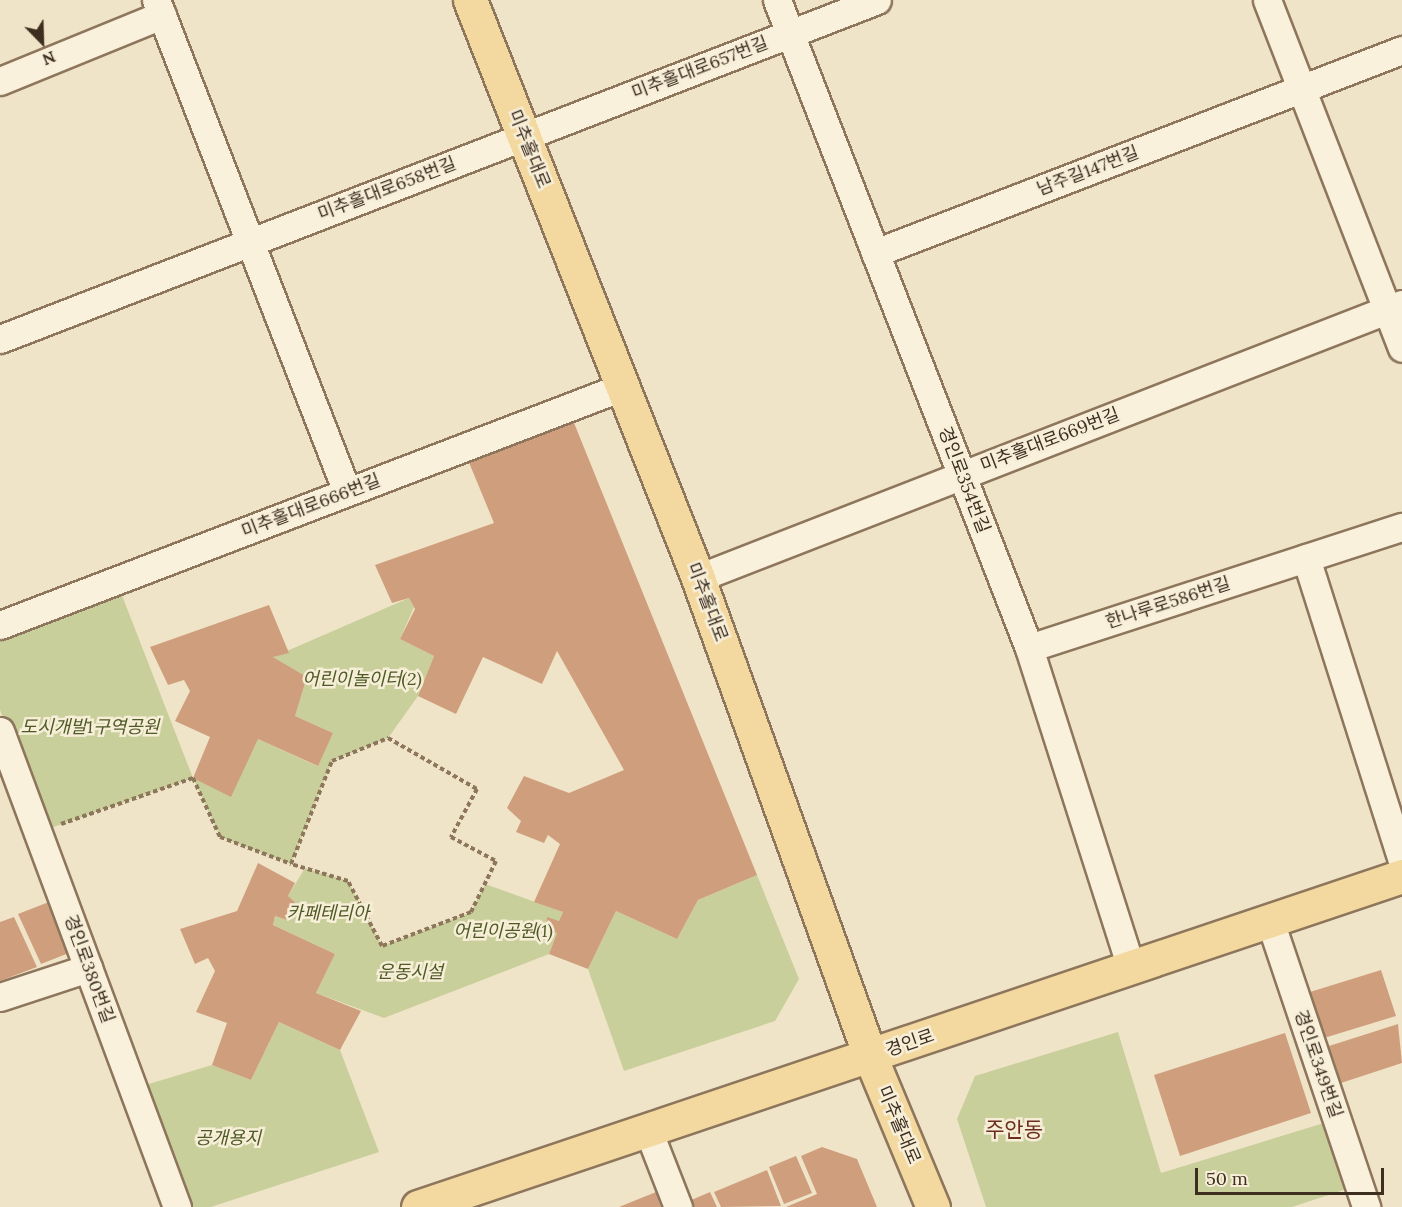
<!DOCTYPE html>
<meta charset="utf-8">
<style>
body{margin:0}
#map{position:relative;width:1402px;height:1207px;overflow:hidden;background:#f0e4c8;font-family:Lora,"Noto Sans KR",serif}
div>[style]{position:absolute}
.green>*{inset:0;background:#c9cf9b}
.building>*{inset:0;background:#cf9f7d}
.path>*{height:4px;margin-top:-2px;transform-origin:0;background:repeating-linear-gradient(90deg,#8d765c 0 4.5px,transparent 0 7.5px)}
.roads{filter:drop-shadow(2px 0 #8d765c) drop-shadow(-2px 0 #8d765c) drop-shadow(0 2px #8d765c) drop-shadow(0 -2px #8d765c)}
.minor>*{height:27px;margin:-13.5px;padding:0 13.5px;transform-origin:13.5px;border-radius:13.5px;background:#faf1dc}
.major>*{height:33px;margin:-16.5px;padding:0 16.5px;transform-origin:16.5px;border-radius:16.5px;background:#f3d9a0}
span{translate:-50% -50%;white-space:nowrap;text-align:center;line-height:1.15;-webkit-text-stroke:5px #f7eed8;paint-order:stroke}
.street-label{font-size:18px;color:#3d2e20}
.park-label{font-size:18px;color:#4d5a26;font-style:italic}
.quarter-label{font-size:21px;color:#6b2e1e}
.north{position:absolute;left:12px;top:12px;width:60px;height:60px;-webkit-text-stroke:4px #f7eed8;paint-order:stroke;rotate:157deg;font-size:16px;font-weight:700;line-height:24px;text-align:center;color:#3d2e20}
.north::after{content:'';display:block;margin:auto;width:21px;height:27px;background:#3d2e20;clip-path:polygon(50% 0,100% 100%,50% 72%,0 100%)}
.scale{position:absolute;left:1195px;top:1168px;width:189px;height:27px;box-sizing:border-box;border:3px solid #3d2e20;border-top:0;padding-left:8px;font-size:18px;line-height:21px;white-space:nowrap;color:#3d2e20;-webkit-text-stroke:4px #f7eed8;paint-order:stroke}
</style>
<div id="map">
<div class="green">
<div style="clip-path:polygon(116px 580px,193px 778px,258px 739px,317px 766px,333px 733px,295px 716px,307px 677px,273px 657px,409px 598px,414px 607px,400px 639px,434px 656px,418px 696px,388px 738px,332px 761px,291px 864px,220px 837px,193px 778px,45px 830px,0 710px,0 625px)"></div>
<div style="clip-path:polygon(305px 868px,348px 881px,382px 946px,471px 912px,485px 884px,563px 912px,559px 921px,547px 918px,546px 930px,557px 933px,549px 954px,384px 1018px,316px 993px,335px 954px,273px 925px,275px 916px,287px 920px,295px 902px,288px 896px)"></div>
<div style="clip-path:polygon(757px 875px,799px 979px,775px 1021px,624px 1071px,588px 969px,616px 911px,677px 939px,698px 900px)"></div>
<div style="clip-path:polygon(279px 1022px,340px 1050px,379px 1152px,211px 1207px,188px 1207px,142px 1086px,212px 1065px,251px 1080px)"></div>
<div style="clip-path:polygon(1118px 1032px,1161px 1173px,1337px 1119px,1359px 1185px,1292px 1207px,986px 1207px,957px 1119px,975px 1076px)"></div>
</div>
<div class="building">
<div style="clip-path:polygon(568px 408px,757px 875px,698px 900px,677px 939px,616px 911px,588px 969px,549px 954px,557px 933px,546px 930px,547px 917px,559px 921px,563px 912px,534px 902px,560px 844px,548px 835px,544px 843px,516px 832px,521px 821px,507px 808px,524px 776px,569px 793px,624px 770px,557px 651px,542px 684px,483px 657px,456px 714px,418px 696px,434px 656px,400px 639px,415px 609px,409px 598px,392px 603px,375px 565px,494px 523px,463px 448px)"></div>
<div style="clip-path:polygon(269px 605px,289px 653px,273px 657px,307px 677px,295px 716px,333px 733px,318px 766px,258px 739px,231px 797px,193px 778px,210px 737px,175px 721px,190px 691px,184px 680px,168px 685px,150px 647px)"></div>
<div style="clip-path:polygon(258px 863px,295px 883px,288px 896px,295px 902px,287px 920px,275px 916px,273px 925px,335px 954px,316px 993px,361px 1011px,340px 1050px,279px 1022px,251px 1080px,212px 1065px,227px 1023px,196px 1012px,215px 971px,208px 958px,195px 964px,180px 929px,237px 911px)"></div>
<div style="clip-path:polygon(54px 900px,69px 953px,41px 964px,18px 914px)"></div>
<div style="clip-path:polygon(14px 917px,37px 967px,0 981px,0 922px)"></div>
<div style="clip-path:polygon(1381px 970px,1396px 1016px,1324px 1038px,1310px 992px)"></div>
<div style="clip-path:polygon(1398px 1024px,1402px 1063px,1341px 1083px,1329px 1046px)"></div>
<div style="clip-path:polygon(1285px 1033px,1311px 1113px,1180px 1156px,1154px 1075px)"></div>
<div style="clip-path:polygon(822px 1147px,857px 1159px,877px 1207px,786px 1207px,817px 1194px,801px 1156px)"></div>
<div style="clip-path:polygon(796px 1156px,812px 1193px,784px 1204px,769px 1167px)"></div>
<div style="clip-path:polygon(767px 1170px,781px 1206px,721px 1207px,714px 1192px)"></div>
<div style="clip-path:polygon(656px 1192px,661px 1207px,619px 1207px)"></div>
<div style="clip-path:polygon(710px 1192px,717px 1207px,691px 1207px,689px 1201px)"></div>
</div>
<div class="path">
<div style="left:388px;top:738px;width:103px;rotate:29.8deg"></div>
<div style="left:477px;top:789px;width:55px;rotate:118.4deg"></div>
<div style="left:451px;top:837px;width:51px;rotate:28.1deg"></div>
<div style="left:496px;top:861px;width:57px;rotate:116.1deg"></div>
<div style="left:471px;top:912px;width:95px;rotate:159.1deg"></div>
<div style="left:382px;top:946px;width:73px;rotate:-117.6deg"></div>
<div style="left:348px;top:881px;width:59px;rotate:-163.4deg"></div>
<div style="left:291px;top:864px;width:111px;rotate:-68.3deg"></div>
<div style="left:332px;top:761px;width:61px;rotate:-22.3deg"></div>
<div style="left:61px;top:824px;width:140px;rotate:-19.2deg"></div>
<div style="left:193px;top:778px;width:65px;rotate:65.4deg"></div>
<div style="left:220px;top:837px;width:76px;rotate:20.8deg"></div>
</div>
<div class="roads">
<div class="minor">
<div style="left:156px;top:0;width:528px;rotate:68.78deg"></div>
<div style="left:777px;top:0;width:695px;rotate:68.75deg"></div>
<div style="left:1029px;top:648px;width:336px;rotate:72.3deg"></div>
<div style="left:1267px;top:0;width:373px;rotate:68.8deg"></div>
<div style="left:0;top:81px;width:175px;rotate:-22.2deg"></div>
<div style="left:875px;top:253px;width:565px;rotate:-21.07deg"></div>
<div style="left:0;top:339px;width:940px;rotate:-21.13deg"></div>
<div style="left:1306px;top:558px;width:318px;rotate:72.4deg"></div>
<div style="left:698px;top:578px;width:755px;rotate:-21.27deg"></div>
<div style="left:0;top:625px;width:666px;rotate:-20.94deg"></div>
<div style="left:1029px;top:648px;width:392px;rotate:-18deg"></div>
<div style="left:0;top:731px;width:508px;rotate:69.6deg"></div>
<div style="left:1270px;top:921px;width:302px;rotate:71.4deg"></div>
<div style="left:0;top:997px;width:93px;rotate:-18.2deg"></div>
<div style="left:648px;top:1130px;width:83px;rotate:68.7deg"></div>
</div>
<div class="major">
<div style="left:470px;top:0;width:621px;rotate:68.47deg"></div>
<div style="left:698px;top:578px;width:508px;rotate:70.21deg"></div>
<div style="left:870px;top:1056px;width:164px;rotate:67.4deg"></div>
<div style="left:418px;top:1207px;width:1038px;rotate:-18.59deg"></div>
</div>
</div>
<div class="street-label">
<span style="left:700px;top:68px;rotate:-21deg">미추홀대로657번길</span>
<span style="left:529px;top:149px;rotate:68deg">미추홀대로</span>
<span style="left:1088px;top:171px;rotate:-21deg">남주길147번길</span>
<span style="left:387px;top:189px;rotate:-21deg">미추홀대로658번길</span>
<span style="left:1050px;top:440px;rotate:-21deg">미추홀대로669번길</span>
<span style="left:964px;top:480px;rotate:69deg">경인로354번길</span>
<span style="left:311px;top:506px;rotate:-21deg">미추홀대로666번길</span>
<span style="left:707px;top:602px;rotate:69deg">미추홀대로</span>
<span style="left:1168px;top:603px;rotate:-18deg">한나루로586번길</span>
<span style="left:89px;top:969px;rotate:70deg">경인로380번길</span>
<span style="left:910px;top:1043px;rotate:-19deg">경인로</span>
<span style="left:1318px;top:1064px;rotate:71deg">경인로349번길</span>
<span style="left:899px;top:1125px;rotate:67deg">미추홀대로</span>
</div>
<div class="park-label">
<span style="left:362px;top:679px">어린이놀이터(2)</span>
<span style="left:90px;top:727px">도시개발1구역공원</span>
<span style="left:328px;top:913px">카페테리아</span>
<span style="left:503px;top:931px">어린이공원(1)</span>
<span style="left:410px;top:972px">운동시설</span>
<span style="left:228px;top:1138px">공개용지</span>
</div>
<div class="quarter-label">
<span style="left:1014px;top:1130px">주안동</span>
</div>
<div class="north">N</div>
<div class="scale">50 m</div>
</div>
